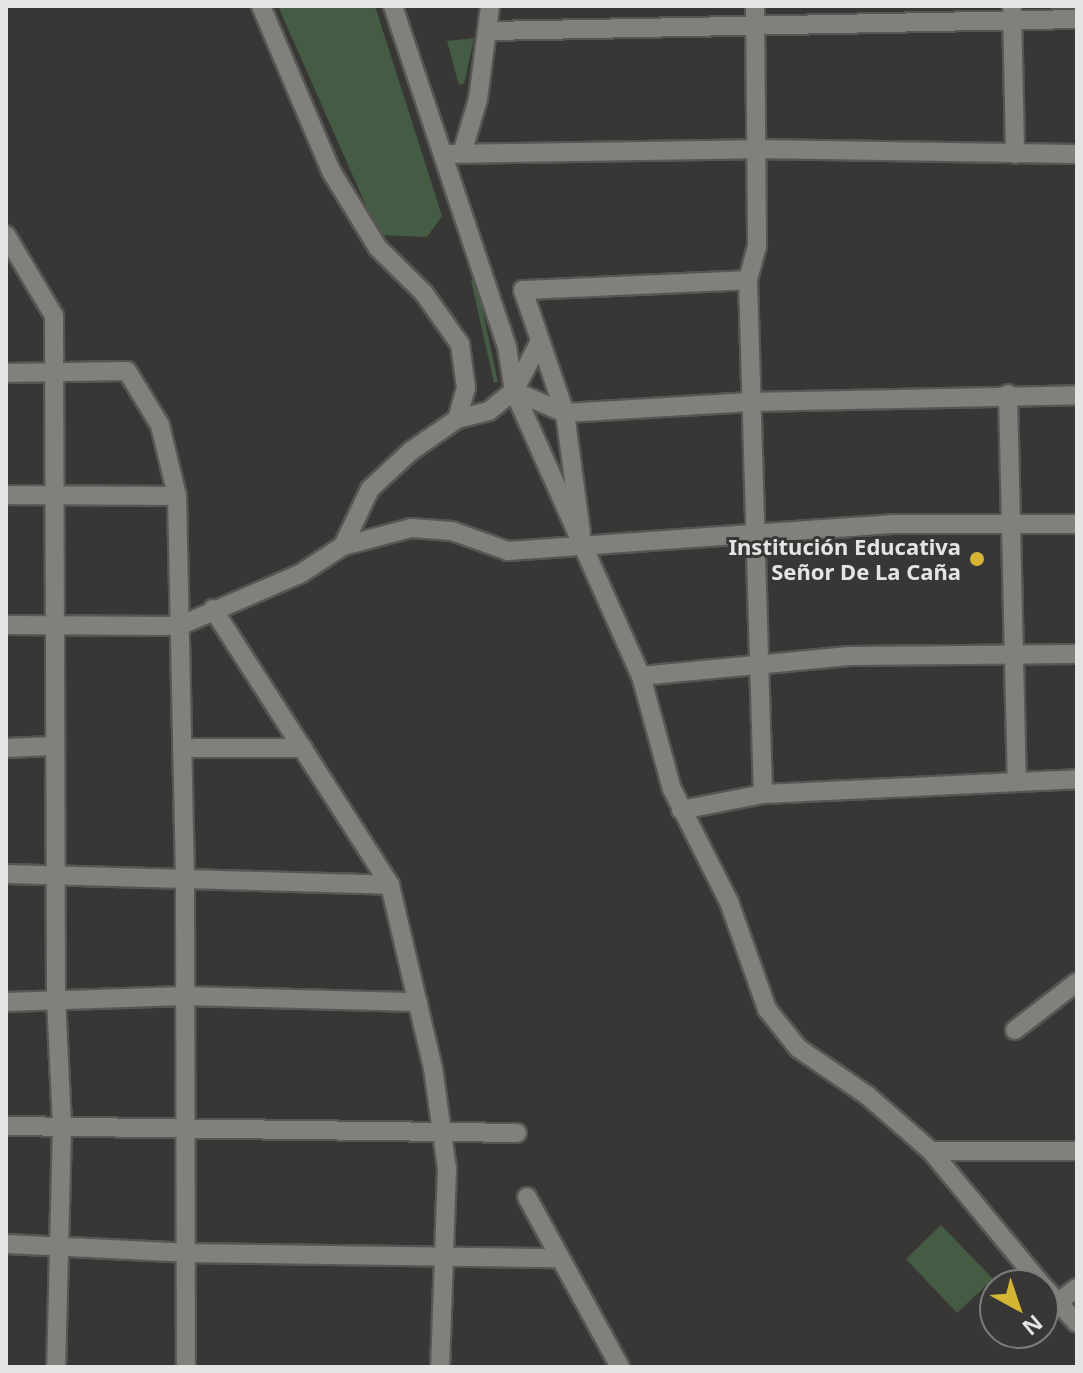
<!DOCTYPE html>
<meta charset="utf-8">
<style>
body{margin:0}
#map{position:relative;width:1083px;height:1373px;overflow:hidden;background:#383735;font-family:"Noto Sans",sans-serif}
div>[style]{position:absolute}
.green>*{inset:0;background:#445c44}
.roads{filter:drop-shadow(2px 0 #575654) drop-shadow(-2px 0 #575654) drop-shadow(0 2px #575654) drop-shadow(0 -2px #575654)}
.street>*{height:18px;margin:-9px;padding:0 9px;transform-origin:9px;border-radius:9px;background:#81807d}
.dots>*{width:22px;height:22px;translate:-50% -50%;box-sizing:border-box;border:4px solid #383735;border-radius:50%}
span{translate:-50% -50%;white-space:nowrap;text-align:center;line-height:1.15;-webkit-text-stroke:6px #383735;paint-order:stroke}
.poi-label{font-size:22px;color:#e5e4e3;font-weight:700}
.right{translate:-100% -50%;text-align:right}
.frame{position:absolute;inset:0;border:8px solid #e5e4e3;pointer-events:none}
.north{position:absolute;left:979px;top:1269px;width:80px;height:80px;box-sizing:border-box;background:#383735;border:2px solid #7d7c7b;border-radius:50%;rotate:140deg;font-size:22px;font-weight:700;line-height:32px;text-align:center;color:#e5e4e3}
.north::after{content:'';display:block;margin:auto;width:28px;height:36px;background:#d5b534;clip-path:polygon(50% 0,100% 100%,50% 72%,0 100%)}
</style>
<div id="map">
<div class="green">
<div style="clip-path:polygon(278px 6px,375px 6px,442px 216px,427px 237px,379px 235px)"></div>
<div style="clip-path:polygon(474px 38px,464px 84px,459px 85px,447px 41px)"></div>
<div style="clip-path:polygon(471px 280px,476px 280px,498px 382px,494px 383px)"></div>
<div style="clip-path:polygon(941px 1225px,993px 1279px,957px 1313px,906px 1259px)"></div>
</div>
<div class="roads">
<div class="street">
<div style="left:261px;top:6px;width:179px;rotate:67deg"></div>
<div style="left:331px;top:171px;width:90px;rotate:58.6deg"></div>
<div style="left:378px;top:248px;width:63px;rotate:44.4deg"></div>
<div style="left:423px;top:292px;width:64px;rotate:54.6deg"></div>
<div style="left:460px;top:344px;width:44px;rotate:82.2deg"></div>
<div style="left:466px;top:388px;width:32px;rotate:106deg"></div>
<div style="left:393px;top:6px;width:360px;rotate:71.5deg"></div>
<div style="left:507px;top:347px;width:45px;rotate:81deg"></div>
<div style="left:514px;top:391px;width:312px;rotate:66deg"></div>
<div style="left:641px;top:676px;width:117px;rotate:74.7deg"></div>
<div style="left:672px;top:789px;width:127px;rotate:63.2deg"></div>
<div style="left:729px;top:902px;width:114px;rotate:70.4deg"></div>
<div style="left:767px;top:1009px;width:50px;rotate:51.5deg"></div>
<div style="left:798px;top:1048px;width:85px;rotate:34.4deg"></div>
<div style="left:868px;top:1096px;width:84px;rotate:41.1deg"></div>
<div style="left:931px;top:1151px;width:174px;rotate:50.4deg"></div>
<div style="left:755px;top:6px;width:240px;rotate:89.5deg"></div>
<div style="left:757px;top:246px;width:35px;rotate:105deg"></div>
<div style="left:748px;top:280px;width:514px;rotate:88.33deg"></div>
<div style="left:1012px;top:6px;width:148px;rotate:88.8deg"></div>
<div style="left:490px;top:31px;width:587px;rotate:-1.17deg"></div>
<div style="left:463px;top:150px;width:53px;rotate:-73.6deg"></div>
<div style="left:478px;top:99px;width:94px;rotate:-82.6deg"></div>
<div style="left:446px;top:154px;width:310px;rotate:-0.9deg"></div>
<div style="left:756px;top:149px;width:321px;rotate:0.9deg"></div>
<div style="left:6px;top:235px;width:94px;rotate:59.3deg"></div>
<div style="left:54px;top:316px;width:682px;rotate:89.83deg"></div>
<div style="left:56px;top:998px;width:129px;rotate:87.3deg"></div>
<div style="left:62px;top:1127px;width:240px;rotate:91.4deg"></div>
<div style="left:6px;top:373px;width:121px;rotate:-0.9deg"></div>
<div style="left:127px;top:371px;width:63px;rotate:58.6deg"></div>
<div style="left:160px;top:425px;width:73px;rotate:76.5deg"></div>
<div style="left:177px;top:496px;width:380px;rotate:88.8deg"></div>
<div style="left:185px;top:876px;width:491px;rotate:89.9deg"></div>
<div style="left:514px;top:391px;width:56px;rotate:23.3deg"></div>
<div style="left:565px;top:413px;width:186px;rotate:-3.4deg"></div>
<div style="left:751px;top:402px;width:326px;rotate:-1.2deg"></div>
<div style="left:1008px;top:394px;width:387px;rotate:88.7deg"></div>
<div style="left:6px;top:495px;width:171px;rotate:0.3deg"></div>
<div style="left:581px;top:533px;width:121px;rotate:-97.6deg"></div>
<div style="left:565px;top:413px;width:130px;rotate:-108.9deg"></div>
<div style="left:523px;top:290px;width:225px;rotate:-2.5deg"></div>
<div style="left:343px;top:546px;width:70px;rotate:-14.8deg"></div>
<div style="left:411px;top:528px;width:41px;rotate:4.2deg"></div>
<div style="left:452px;top:531px;width:59px;rotate:19.7deg"></div>
<div style="left:508px;top:551px;width:385px;rotate:-4deg"></div>
<div style="left:892px;top:524px;width:185px"></div>
<div style="left:213px;top:609px;width:328px;rotate:57.3deg"></div>
<div style="left:390px;top:885px;width:188px;rotate:76.8deg"></div>
<div style="left:433px;top:1068px;width:102px;rotate:82.1deg"></div>
<div style="left:447px;top:1169px;width:198px;rotate:92deg"></div>
<div style="left:6px;top:625px;width:173px;rotate:0.3deg"></div>
<div style="left:179px;top:626px;width:132px;rotate:-23.3deg"></div>
<div style="left:300px;top:574px;width:51px;rotate:-33.1deg"></div>
<div style="left:343px;top:546px;width:63px;rotate:-64.7deg"></div>
<div style="left:370px;top:489px;width:56px;rotate:-42.8deg"></div>
<div style="left:411px;top:451px;width:56px;rotate:-34.8deg"></div>
<div style="left:457px;top:419px;width:33px;rotate:-14deg"></div>
<div style="left:489px;top:411px;width:32px;rotate:-39deg"></div>
<div style="left:514px;top:391px;width:54px;rotate:-62.5deg"></div>
<div style="left:641px;top:676px;width:209px;rotate:-5.5deg"></div>
<div style="left:849px;top:656px;width:228px;rotate:-0.5deg"></div>
<div style="left:6px;top:748px;width:48px;rotate:-2.4deg"></div>
<div style="left:182px;top:748px;width:121px"></div>
<div style="left:681px;top:810px;width:84px;rotate:-11deg"></div>
<div style="left:763px;top:794px;width:314px;rotate:-2.7deg"></div>
<div style="left:6px;top:874px;width:384px;rotate:1.6deg"></div>
<div style="left:6px;top:1002px;width:178px;rotate:-1.9deg"></div>
<div style="left:184px;top:996px;width:234px;rotate:1.5deg"></div>
<div style="left:1015px;top:1030px;width:78px;rotate:-37.7deg"></div>
<div style="left:6px;top:1126px;width:511px;rotate:0.78deg"></div>
<div style="left:931px;top:1151px;width:146px"></div>
<div style="left:527px;top:1197px;width:194px;rotate:61.3deg"></div>
<div style="left:6px;top:1244px;width:181px;rotate:2.8deg"></div>
<div style="left:187px;top:1253px;width:371px;rotate:0.8deg"></div>
<div style="left:1043px;top:1286px;width:50px;rotate:47.4deg"></div>
<div style="left:1057px;top:1303px;width:25px;rotate:-37deg"></div>
</div>
</div>
<div class="dots">
<div style="left:977px;top:559px;background:#d5b534"></div>
</div>
<div class="poi-label">
<span class="right" style="left:961px;top:559px">Institución Educativa<br>Señor De La Caña</span>
</div>
<div class="frame"></div>
<div class="north">N</div>
</div>
